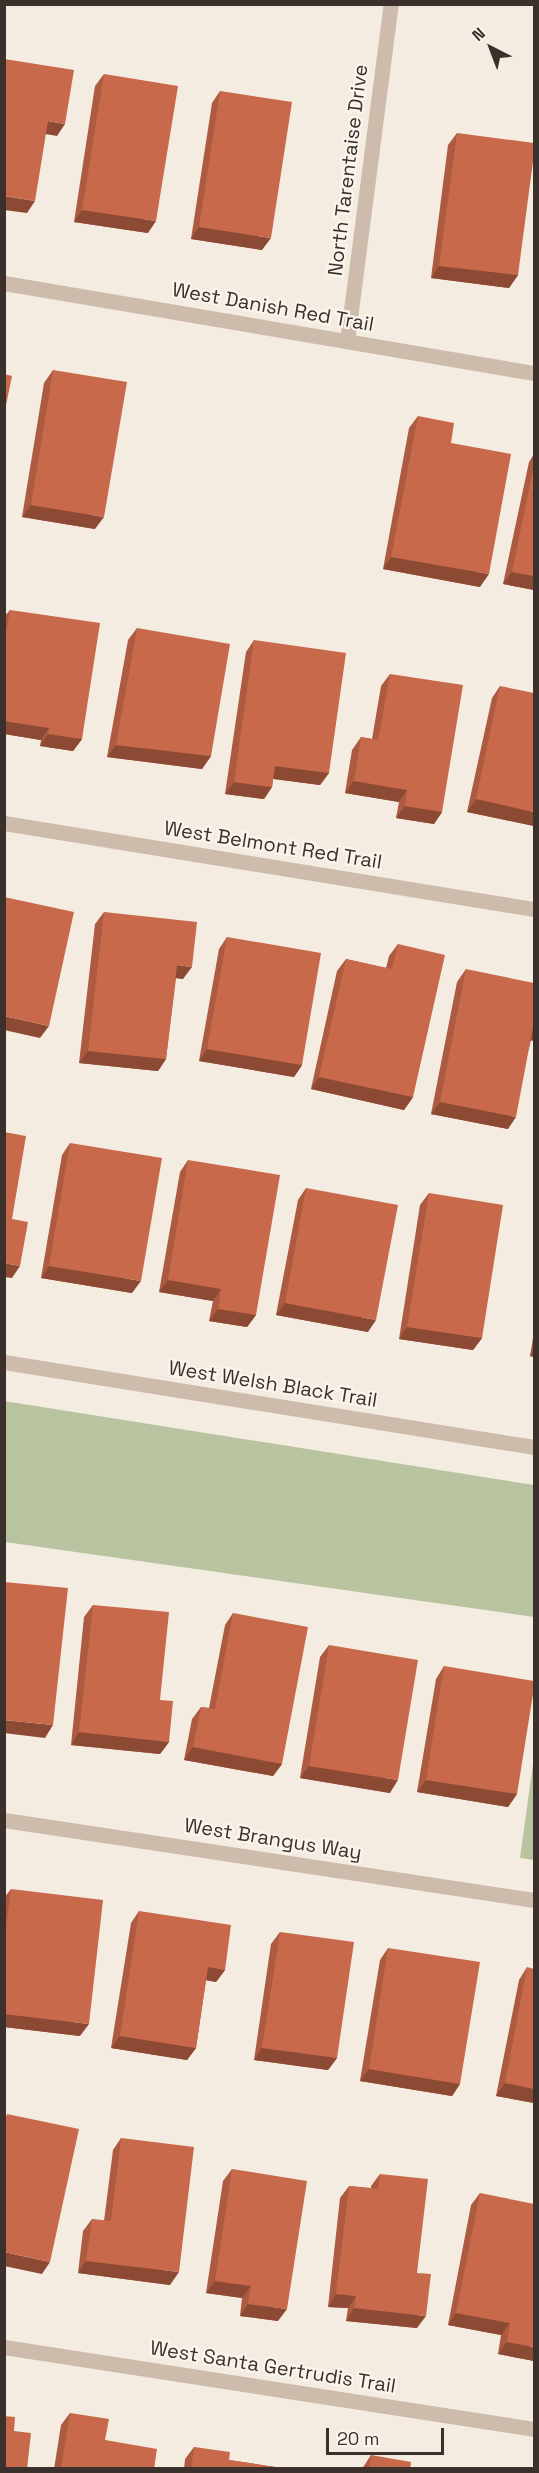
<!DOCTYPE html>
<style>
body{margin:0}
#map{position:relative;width:539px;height:2473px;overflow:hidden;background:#f4ebe1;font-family:"Space Grotesk",sans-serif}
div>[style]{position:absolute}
.green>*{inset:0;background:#b8c4a0}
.street>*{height:15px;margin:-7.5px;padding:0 7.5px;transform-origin:7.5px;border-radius:7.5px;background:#cdbbac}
.wall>*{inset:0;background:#ac5a40}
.shaded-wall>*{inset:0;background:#8c4a34}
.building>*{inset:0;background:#c8694b}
span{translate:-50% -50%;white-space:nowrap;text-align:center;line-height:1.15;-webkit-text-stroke:4.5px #fbf5ee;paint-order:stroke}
.street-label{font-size:20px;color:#3b302b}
.frame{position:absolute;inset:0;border:6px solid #3b302b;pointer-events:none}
.north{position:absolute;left:461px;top:18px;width:60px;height:60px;-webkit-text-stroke:4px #fbf5ee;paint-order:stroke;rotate:318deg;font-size:16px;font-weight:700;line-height:24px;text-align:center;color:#3b302b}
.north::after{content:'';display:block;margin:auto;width:21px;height:27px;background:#3b302b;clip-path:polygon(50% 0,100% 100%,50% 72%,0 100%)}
.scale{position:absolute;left:326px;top:2428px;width:118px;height:27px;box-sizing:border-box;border:3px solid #3b302b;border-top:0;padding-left:8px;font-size:18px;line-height:21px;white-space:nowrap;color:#3b302b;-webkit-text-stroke:4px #fbf5ee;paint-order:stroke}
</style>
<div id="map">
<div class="green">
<div style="clip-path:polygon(4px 1401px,534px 1485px,534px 1617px,5px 1542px)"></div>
<div style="clip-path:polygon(534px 1756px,534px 1860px,520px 1858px)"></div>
</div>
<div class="street">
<div style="left:4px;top:283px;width:538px;rotate:9.64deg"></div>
<div style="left:347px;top:341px;width:340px;rotate:-82.6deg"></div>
<div style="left:4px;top:823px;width:537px;rotate:9.22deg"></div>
<div style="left:4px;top:1362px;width:537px;rotate:9.11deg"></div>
<div style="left:4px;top:1820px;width:536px;rotate:8.58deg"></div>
<div style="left:4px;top:2347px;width:536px;rotate:8.79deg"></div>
</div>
<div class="wall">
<div style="clip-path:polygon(104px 74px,148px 233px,74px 222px,95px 86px)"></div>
<div style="clip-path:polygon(220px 91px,262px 250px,191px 239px,212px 103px)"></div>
<div style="clip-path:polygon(457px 133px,518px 275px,509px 288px,431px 278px,448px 145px)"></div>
<div style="clip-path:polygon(53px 370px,95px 529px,22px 517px,44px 383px)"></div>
<div style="clip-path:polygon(418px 416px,451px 443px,480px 587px,383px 569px,409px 428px)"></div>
<div style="clip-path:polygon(534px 454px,534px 590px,503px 584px,529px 462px)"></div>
<div style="clip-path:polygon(10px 610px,82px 739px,73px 751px,40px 746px,41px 740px,4px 734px,4px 617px)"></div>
<div style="clip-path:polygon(137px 628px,211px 756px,202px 769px,107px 757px,128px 640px)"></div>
<div style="clip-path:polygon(254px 640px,329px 773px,320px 785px,273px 779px,272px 787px,264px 799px,225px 794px,246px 652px)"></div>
<div style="clip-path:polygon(390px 674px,442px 812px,434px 824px,396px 818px,399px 802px,345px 793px,352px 750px,361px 737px,372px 739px,381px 686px)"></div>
<div style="clip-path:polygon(500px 686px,534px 826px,467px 812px,492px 698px)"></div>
<div style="clip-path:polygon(104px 912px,183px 979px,176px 978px,166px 1059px,158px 1071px,79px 1063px,95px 924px)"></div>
<div style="clip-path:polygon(227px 937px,302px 1065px,294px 1077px,199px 1061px,219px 949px)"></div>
<div style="clip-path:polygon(398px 944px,413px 1097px,404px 1110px,311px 1089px,337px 971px,346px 959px,386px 968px,389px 956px)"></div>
<div style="clip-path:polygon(466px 969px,534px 1041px,531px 1040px,508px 1129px,431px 1114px,457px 982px)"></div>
<div style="clip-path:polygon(70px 1143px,132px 1293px,41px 1278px,62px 1155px)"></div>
<div style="clip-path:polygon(188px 1160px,256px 1315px,247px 1327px,209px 1321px,213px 1301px,159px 1292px,180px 1172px)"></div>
<div style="clip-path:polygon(306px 1188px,368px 1332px,276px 1315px,298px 1200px)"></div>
<div style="clip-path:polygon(429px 1193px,482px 1338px,473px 1350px,399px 1339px,420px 1205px)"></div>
<div style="clip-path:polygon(534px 1332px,534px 1357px,530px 1356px)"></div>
<div style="clip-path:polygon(93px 1605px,160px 1700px,169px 1742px,160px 1754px,71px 1745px,84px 1617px)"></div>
<div style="clip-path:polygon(233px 1613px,282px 1764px,273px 1776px,184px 1760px,192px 1719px,201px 1707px,209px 1708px,225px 1625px)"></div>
<div style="clip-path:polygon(329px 1645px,390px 1793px,300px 1778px,320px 1657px)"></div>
<div style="clip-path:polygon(444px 1666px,517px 1794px,508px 1807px,417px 1792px,436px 1679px)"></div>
<div style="clip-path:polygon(11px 1889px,80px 2036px,4px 2027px,4px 1898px)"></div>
<div style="clip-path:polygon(139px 1911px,225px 1970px,216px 1982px,206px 1980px,196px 2048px,187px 2060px,111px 2048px,131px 1923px)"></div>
<div style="clip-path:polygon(280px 1932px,337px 2058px,328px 2070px,254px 2060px,271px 1944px)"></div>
<div style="clip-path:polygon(388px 1948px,460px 2084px,452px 2096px,360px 2081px,380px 1960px)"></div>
<div style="clip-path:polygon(527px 1967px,534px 2103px,496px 2096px,519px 1980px)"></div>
<div style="clip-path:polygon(121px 2138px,170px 2285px,78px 2273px,83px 2231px,92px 2219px,104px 2221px,113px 2150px)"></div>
<div style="clip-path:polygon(232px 2169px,278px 2321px,240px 2316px,242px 2298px,206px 2293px,223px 2181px)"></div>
<div style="clip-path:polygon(380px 2174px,417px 2273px,417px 2328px,346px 2321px,348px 2308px,328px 2307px,340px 2198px,349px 2186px,371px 2188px,371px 2186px)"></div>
<div style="clip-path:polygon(480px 2193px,534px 2361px,498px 2354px,501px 2335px,448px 2325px,471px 2205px)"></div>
<div style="clip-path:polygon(70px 2413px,105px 2440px,154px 2469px,54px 2469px,61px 2425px)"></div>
<div style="clip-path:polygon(194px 2447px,229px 2460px,288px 2469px,184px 2469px,185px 2459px)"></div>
<div style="clip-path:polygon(371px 2455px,410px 2469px,362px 2469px)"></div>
</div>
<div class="shaded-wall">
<div style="clip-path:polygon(48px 121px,65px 124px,57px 136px,40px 133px)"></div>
<div style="clip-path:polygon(4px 196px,35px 201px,27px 213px,4px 210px)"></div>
<div style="clip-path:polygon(82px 210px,156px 221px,148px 233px,74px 222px)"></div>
<div style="clip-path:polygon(199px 227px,271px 238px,262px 250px,191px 239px)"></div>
<div style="clip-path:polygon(439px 266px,518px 275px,509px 288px,431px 278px)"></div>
<div style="clip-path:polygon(31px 505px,104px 517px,95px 529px,22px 517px)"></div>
<div style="clip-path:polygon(391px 557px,489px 574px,480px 587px,383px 569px)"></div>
<div style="clip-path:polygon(512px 572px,534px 576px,534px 590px,503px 584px)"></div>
<div style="clip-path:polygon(4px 721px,49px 728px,41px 740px,4px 734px)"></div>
<div style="clip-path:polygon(48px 734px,82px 739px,73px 751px,40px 746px)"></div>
<div style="clip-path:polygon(116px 745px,211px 756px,202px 769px,107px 757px)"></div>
<div style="clip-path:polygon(275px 766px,329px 773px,320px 785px,267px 778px)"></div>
<div style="clip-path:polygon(354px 781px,407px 790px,399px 802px,345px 793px)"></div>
<div style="clip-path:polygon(234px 782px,272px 787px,264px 799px,225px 794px)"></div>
<div style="clip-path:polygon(476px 799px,534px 812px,534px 826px,467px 812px)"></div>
<div style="clip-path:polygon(405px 806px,442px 812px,434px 824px,396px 818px)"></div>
<div style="clip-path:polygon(177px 965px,192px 967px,183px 979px,168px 977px)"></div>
<div style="clip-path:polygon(4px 1016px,49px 1026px,40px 1038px,4px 1030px)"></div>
<div style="clip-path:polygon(533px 1027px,534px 1027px,534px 1041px,525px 1039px)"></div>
<div style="clip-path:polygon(207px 1049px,302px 1065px,294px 1077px,199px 1061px)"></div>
<div style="clip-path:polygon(88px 1051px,166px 1059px,158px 1071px,79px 1063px)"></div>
<div style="clip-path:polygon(319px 1077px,413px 1097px,404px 1110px,311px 1089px)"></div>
<div style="clip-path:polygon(440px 1102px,516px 1117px,508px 1129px,431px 1114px)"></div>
<div style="clip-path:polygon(4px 1263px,20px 1266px,12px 1278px,4px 1277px)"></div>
<div style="clip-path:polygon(49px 1266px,141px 1281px,132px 1293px,41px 1278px)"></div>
<div style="clip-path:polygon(168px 1280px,221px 1289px,213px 1301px,159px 1292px)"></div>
<div style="clip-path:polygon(285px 1303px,376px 1320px,368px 1332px,276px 1315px)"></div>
<div style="clip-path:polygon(218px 1309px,256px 1315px,247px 1327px,209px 1321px)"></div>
<div style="clip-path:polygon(407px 1327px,482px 1338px,473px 1350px,399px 1339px)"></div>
<div style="clip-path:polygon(534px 1349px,534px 1357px,530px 1356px)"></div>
<div style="clip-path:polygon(4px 1720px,53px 1725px,45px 1738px,4px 1733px)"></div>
<div style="clip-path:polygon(79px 1732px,169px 1742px,160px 1754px,71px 1745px)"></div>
<div style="clip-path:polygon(193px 1747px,282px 1764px,273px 1776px,184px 1760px)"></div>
<div style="clip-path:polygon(309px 1766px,398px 1780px,390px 1793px,300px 1778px)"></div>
<div style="clip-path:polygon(426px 1780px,517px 1794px,508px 1807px,417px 1792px)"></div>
<div style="clip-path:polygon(208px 1967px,225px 1970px,216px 1982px,200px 1979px)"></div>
<div style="clip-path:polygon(4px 2014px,89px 2024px,80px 2036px,4px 2027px)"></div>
<div style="clip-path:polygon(120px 2036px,196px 2048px,187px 2060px,111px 2048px)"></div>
<div style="clip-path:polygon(262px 2048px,337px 2058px,328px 2070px,254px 2060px)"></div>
<div style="clip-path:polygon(369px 2069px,460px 2084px,452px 2096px,360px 2081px)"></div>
<div style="clip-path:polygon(505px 2083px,534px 2089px,534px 2103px,496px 2096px)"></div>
<div style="clip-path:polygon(4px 2252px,50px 2262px,42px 2274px,4px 2266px)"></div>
<div style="clip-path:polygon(86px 2261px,179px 2272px,170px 2285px,78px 2273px)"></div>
<div style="clip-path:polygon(215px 2281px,251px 2286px,242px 2298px,206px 2293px)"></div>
<div style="clip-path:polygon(336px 2294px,356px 2296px,348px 2308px,328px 2307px)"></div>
<div style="clip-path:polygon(248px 2304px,287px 2309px,278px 2321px,240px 2316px)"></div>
<div style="clip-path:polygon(354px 2308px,426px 2316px,417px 2328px,346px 2321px)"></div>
<div style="clip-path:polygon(456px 2313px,510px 2323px,501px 2335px,448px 2325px)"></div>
<div style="clip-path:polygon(507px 2342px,534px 2347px,534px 2361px,498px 2354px)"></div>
</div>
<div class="building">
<div style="clip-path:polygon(4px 59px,74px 70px,65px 124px,48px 121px,35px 201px,4px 196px)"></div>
<div style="clip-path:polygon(104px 74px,178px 86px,156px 221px,82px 210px)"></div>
<div style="clip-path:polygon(220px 91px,292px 102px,271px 238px,199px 227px)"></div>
<div style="clip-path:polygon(457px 133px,534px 143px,534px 154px,518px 275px,439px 266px)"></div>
<div style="clip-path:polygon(53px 370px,127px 382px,104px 517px,31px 505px)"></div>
<div style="clip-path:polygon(4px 374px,12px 376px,4px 415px)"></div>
<div style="clip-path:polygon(418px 416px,454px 423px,451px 443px,511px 454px,489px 574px,391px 557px)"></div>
<div style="clip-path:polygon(534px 464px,534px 576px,512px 572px)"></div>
<div style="clip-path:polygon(10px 610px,100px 623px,82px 739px,48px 734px,49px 728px,4px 721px,4px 644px)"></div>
<div style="clip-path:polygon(137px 628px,230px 644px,211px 756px,116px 745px)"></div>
<div style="clip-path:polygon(254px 640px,346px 653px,329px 773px,275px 766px,272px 787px,234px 782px)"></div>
<div style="clip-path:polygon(390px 674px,463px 685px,442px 812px,405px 806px,407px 790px,354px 781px,361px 737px,378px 740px)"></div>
<div style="clip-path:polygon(500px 686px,534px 693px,534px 812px,476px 799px)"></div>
<div style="clip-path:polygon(4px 897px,74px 912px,49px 1026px,4px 1016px)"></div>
<div style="clip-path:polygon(104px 912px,197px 922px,192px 967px,177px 965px,166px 1059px,88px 1051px)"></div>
<div style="clip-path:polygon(227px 937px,321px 953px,302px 1065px,207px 1049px)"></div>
<div style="clip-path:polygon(398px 944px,445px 955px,413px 1097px,319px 1077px,346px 959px,392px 969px)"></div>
<div style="clip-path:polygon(466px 969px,534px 983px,534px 1027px,533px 1027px,516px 1117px,440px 1102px)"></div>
<div style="clip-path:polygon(4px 1132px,26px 1136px,12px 1219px,28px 1222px,20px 1266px,4px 1263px)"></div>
<div style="clip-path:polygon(70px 1143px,162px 1158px,141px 1281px,49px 1266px)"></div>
<div style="clip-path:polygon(188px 1160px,280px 1175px,256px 1315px,218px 1309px,221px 1289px,168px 1280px)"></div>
<div style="clip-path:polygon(306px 1188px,398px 1205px,376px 1320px,285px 1303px)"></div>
<div style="clip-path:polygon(429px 1193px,503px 1205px,482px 1338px,407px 1327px)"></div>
<div style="clip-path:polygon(4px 1582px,68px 1588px,53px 1725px,4px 1720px)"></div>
<div style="clip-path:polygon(93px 1605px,169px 1612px,160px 1700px,173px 1701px,169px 1742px,79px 1732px)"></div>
<div style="clip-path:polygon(233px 1613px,308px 1627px,282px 1764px,193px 1747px,201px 1707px,215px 1709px)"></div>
<div style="clip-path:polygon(329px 1645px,418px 1660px,398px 1780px,309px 1766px)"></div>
<div style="clip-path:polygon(444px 1666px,534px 1681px,534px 1688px,517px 1794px,426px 1780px)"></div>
<div style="clip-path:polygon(11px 1889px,103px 1900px,89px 2024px,4px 2014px,4px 1942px)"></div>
<div style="clip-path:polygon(139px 1911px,231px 1925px,225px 1970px,208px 1967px,196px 2048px,120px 2036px)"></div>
<div style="clip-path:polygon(280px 1932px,354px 1942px,337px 2058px,262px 2048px)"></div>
<div style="clip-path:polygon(388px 1948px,480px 1962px,460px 2084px,369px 2069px)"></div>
<div style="clip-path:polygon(527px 1967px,534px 1969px,534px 2089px,505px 2083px)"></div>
<div style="clip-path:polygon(7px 2114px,79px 2129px,50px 2262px,4px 2252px,4px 2123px)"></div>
<div style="clip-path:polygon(121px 2138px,194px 2147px,179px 2272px,86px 2261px,92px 2219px,111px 2221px)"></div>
<div style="clip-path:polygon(232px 2169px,307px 2181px,287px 2309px,248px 2304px,251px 2286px,215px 2281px)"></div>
<div style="clip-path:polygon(380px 2174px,428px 2179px,417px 2273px,431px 2274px,426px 2316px,354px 2308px,356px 2296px,336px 2294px,349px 2186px,378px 2189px)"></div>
<div style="clip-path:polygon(480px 2193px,534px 2204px,534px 2347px,507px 2342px,510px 2323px,456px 2313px)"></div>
<div style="clip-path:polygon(70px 2413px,109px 2419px,105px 2440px,157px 2449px,154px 2469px,61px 2469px)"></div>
<div style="clip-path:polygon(4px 2416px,15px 2417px,14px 2431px,31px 2433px,27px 2469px,4px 2469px)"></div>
<div style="clip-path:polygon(194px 2447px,230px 2452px,229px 2460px,288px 2469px,191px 2469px)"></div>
<div style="clip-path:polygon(371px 2455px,411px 2462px,410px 2469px,369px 2469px)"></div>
</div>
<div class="street-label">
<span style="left:348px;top:170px;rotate:-83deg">North Tarentaise Drive</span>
<span style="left:273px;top:307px;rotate:10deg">West Danish Red Trail</span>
<span style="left:273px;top:845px;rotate:9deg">West Belmont Red Trail</span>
<span style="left:273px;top:1384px;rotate:9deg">West Welsh Black Trail</span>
<span style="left:273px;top:1839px;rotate:9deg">West Brangus Way</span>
<span style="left:273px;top:2367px;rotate:9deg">West Santa Gertrudis Trail</span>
</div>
<div class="frame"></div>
<div class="north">N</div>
<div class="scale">20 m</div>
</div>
